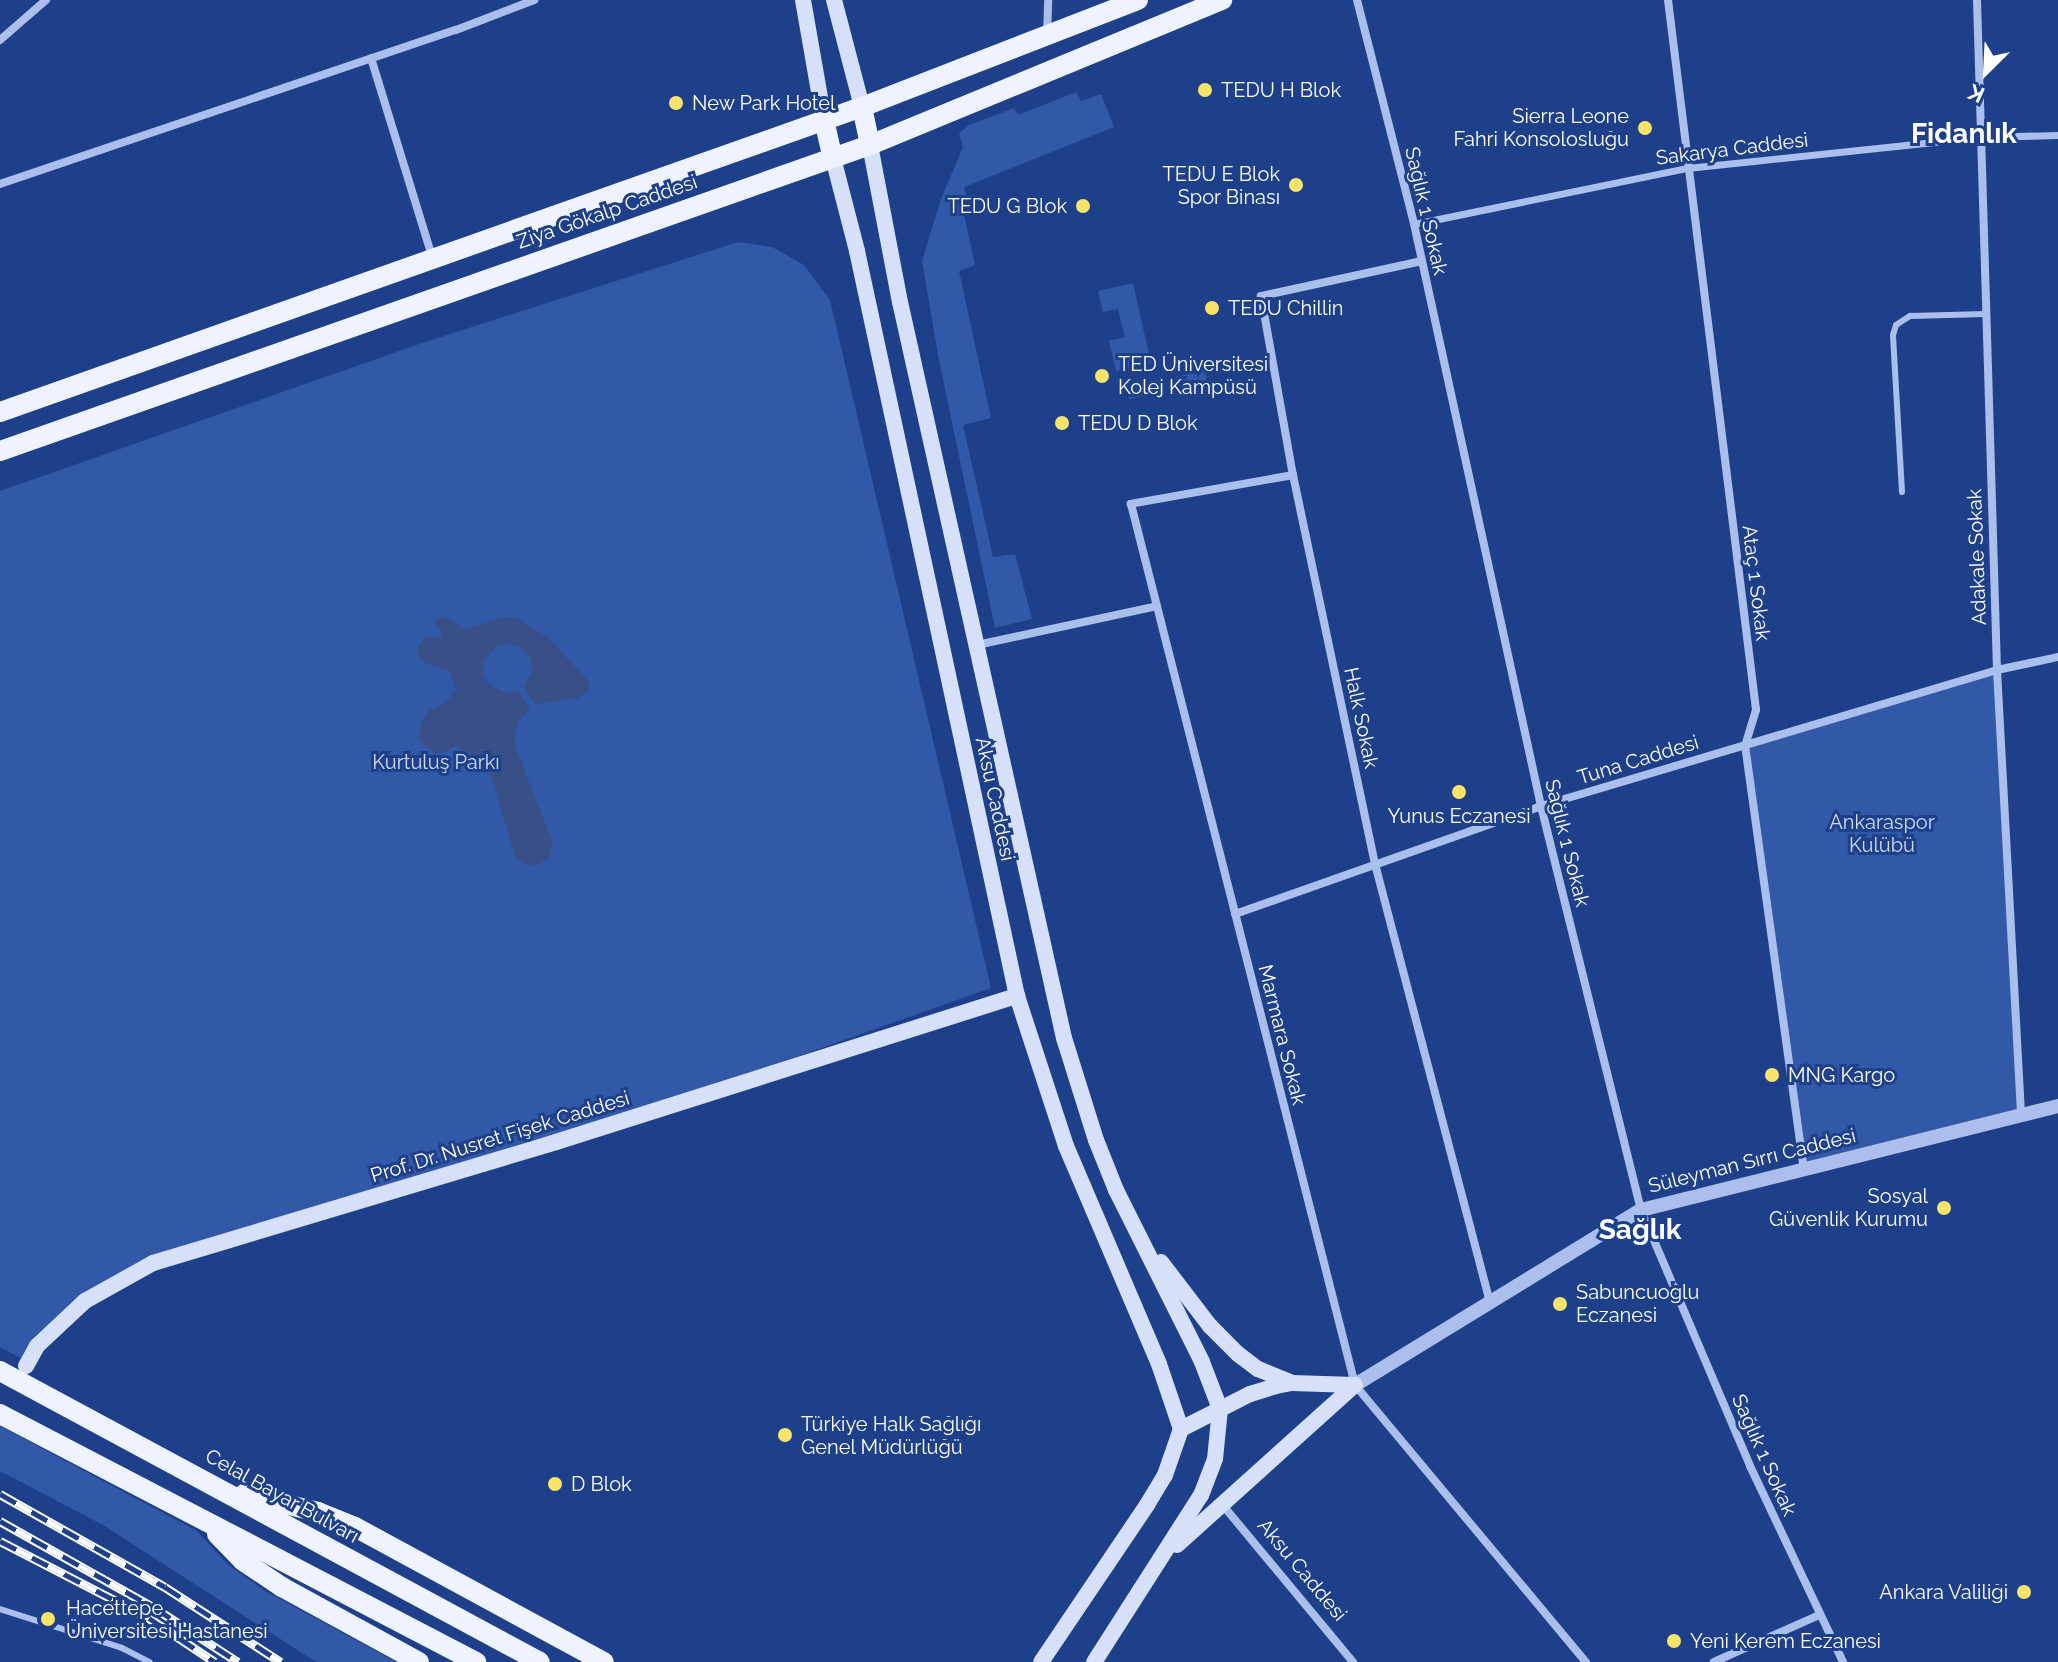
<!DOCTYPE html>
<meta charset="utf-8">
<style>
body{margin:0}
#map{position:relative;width:2058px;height:1662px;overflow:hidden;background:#1e408a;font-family:Raleway,sans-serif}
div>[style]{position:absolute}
.green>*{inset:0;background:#3258a8}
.water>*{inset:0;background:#385087}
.service>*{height:6px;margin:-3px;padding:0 3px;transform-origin:3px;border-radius:3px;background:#aabfec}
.pedestrian>*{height:7px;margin:-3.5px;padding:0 3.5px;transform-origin:3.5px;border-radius:3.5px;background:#aabfec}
.minor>*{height:8px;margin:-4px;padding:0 4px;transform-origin:4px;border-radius:4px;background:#aabfec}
.tertiary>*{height:14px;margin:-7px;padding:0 7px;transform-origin:7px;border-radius:7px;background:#aabfec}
.secondary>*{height:16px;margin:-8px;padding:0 8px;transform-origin:8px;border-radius:8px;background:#d6e1f9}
.primary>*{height:20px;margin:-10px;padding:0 10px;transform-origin:10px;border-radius:10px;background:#eff3ff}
.rail>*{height:9px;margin-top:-4.5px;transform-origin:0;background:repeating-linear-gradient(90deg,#1e408a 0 18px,#fff 0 36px);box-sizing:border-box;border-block:2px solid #fff}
.dots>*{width:22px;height:22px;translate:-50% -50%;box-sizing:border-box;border:4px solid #1e408a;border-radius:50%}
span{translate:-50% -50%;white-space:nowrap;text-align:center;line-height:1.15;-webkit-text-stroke:6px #1e408a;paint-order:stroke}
.poi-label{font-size:20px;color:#fff}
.left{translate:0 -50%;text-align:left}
.right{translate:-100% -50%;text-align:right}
.street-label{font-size:20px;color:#fff}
.park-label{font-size:20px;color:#cfddf9}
.district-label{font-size:28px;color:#fff;font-weight:700}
.north{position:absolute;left:1946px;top:32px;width:80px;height:80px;-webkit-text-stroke:6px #1e408a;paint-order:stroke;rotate:204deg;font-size:22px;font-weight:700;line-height:32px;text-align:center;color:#fff}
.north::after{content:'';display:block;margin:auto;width:28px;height:36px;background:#fff;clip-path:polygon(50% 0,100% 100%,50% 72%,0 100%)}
</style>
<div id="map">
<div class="green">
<div style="clip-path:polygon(1076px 92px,1081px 101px,1101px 94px,1114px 127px,964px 187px,969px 206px,963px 210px,975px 265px,959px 271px,991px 418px,963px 425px,993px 557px,1015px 554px,1032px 619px,995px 628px,939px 360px,922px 261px,941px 199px,963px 147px,959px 133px,969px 125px,1014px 108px,1018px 115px)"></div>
<div style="clip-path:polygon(738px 242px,772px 247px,804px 265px,830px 300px,991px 988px,556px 1142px,153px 1263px,85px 1301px,28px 1362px,0 1347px,0 491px,422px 343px)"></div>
<div style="clip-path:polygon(1133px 283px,1151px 363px,1116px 371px,1109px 341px,1125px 337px,1118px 309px,1103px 312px,1098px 291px)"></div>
<div style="clip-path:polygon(1205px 370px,1207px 381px,1179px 388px,1176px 377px)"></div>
<div style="clip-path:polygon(1162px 381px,1164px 391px,1129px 399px,1127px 389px)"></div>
<div style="clip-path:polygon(1997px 670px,2021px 1113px,1804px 1168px,1745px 745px)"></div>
<div style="clip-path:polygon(0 1426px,197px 1531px,227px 1564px,265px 1591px,396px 1662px,316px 1662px,103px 1525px,0 1471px)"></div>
</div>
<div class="water">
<div style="clip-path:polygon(443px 616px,466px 629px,504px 617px,516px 618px,548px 638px,589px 682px,588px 691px,578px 698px,535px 704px,524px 687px,532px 670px,530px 657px,521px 648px,509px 644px,497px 646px,484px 660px,483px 673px,489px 685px,506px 693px,518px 691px,530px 708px,518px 722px,514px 743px,552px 841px,550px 856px,538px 865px,527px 866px,515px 856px,488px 766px,456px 746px,443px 753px,433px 753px,419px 740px,421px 725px,427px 712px,448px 701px,456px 689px,449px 671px,425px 663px,416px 651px,425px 637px,441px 637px,442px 631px,434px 621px)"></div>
</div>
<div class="service">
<div style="left:1902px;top:492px;width:157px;rotate:-93.3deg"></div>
<div style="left:1893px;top:335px;width:10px;rotate:-73deg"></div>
<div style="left:1896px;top:325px;width:17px;rotate:-33deg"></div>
<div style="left:1910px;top:316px;width:76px;rotate:-1.5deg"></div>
<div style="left:0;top:1609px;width:128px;rotate:17.7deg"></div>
<div style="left:122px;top:1648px;width:31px;rotate:27deg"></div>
</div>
<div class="pedestrian">
<div style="left:1414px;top:224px;width:279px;rotate:-11.6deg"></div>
<div style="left:1687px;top:168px;width:296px;rotate:-6deg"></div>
<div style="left:1981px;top:137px;width:77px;rotate:-1.5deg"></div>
</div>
<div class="minor">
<div style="left:1357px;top:0;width:231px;rotate:75.7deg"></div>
<div style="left:1414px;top:224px;width:596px;rotate:77.69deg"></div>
<div style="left:1541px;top:806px;width:416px;rotate:76.1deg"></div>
<div style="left:1641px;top:1210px;width:278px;rotate:66.9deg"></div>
<div style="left:1750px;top:1466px;width:217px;rotate:64.6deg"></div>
<div style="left:1668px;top:0;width:715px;rotate:82.93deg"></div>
<div style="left:1756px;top:710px;width:37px;rotate:107deg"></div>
<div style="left:1745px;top:745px;width:427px;rotate:82.1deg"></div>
<div style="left:1977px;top:0;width:670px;rotate:88.29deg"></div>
<div style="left:1997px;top:670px;width:444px;rotate:86.9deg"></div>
<div style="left:1047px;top:35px;width:35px;rotate:-88deg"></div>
<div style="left:0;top:40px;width:61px;rotate:-41deg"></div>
<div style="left:371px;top:58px;width:207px;rotate:72.9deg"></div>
<div style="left:0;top:184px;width:481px;rotate:-18.7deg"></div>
<div style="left:456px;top:30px;width:84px;rotate:-21deg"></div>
<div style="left:1422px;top:261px;width:165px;rotate:167.7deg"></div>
<div style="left:1261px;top:296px;width:182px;rotate:79.9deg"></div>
<div style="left:1293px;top:475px;width:398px;rotate:78.1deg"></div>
<div style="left:1375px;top:864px;width:453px;rotate:75.3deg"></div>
<div style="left:1293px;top:475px;width:165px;rotate:169.9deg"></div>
<div style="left:1131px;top:504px;width:909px;rotate:75.73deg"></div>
<div style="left:1355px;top:1385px;width:361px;rotate:50.2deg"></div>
<div style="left:977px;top:645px;width:184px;rotate:-12.2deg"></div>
<div style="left:1235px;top:914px;width:324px;rotate:-19.4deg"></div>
<div style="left:1541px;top:806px;width:476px;rotate:-16.6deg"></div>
<div style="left:1997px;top:670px;width:62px;rotate:-12deg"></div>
<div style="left:1221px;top:1503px;width:207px;rotate:50.3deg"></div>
<div style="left:1714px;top:1662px;width:115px;rotate:-24.1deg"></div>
</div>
<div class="tertiary">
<div style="left:1355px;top:1385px;width:335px;rotate:-31.5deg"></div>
<div style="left:1641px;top:1210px;width:430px;rotate:-14deg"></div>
</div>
<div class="secondary">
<div style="left:803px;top:0;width:122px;rotate:80.1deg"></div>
<div style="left:834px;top:0;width:111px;rotate:75.3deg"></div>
<div style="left:870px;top:145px;width:160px;rotate:79.2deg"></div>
<div style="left:900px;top:302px;width:754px;rotate:77.44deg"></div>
<div style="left:1064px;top:1038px;width:107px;rotate:72.6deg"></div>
<div style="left:1096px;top:1140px;width:54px;rotate:68.2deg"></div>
<div style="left:1116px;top:1190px;width:192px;rotate:63.4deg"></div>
<div style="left:1202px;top:1362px;width:50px;rotate:69deg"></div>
<div style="left:1220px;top:1409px;width:50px;rotate:95.7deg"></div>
<div style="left:1215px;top:1459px;width:39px;rotate:111deg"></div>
<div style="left:1201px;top:1495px;width:198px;rotate:122.6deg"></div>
<div style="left:833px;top:158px;width:96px;rotate:75.5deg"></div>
<div style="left:857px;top:251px;width:762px;rotate:77.88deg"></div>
<div style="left:1017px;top:996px;width:158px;rotate:71.9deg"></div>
<div style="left:1066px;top:1146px;width:237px;rotate:66.9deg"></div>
<div style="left:1159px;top:1364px;width:69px;rotate:71.3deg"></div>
<div style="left:1181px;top:1429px;width:49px;rotate:109.2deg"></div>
<div style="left:1165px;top:1475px;width:35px;rotate:121deg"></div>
<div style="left:1147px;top:1505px;width:189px;rotate:124deg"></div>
<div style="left:1161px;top:1262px;width:81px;rotate:52.6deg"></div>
<div style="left:1210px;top:1326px;width:40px;rotate:45deg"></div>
<div style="left:1238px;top:1354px;width:25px;rotate:37deg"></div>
<div style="left:1258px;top:1369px;width:37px;rotate:22deg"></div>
<div style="left:26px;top:1366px;width:23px;rotate:-61deg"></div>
<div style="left:37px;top:1346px;width:66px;rotate:-43.2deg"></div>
<div style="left:85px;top:1301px;width:78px;rotate:-29.2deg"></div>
<div style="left:153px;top:1263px;width:421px;rotate:-16.7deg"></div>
<div style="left:556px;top:1142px;width:484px;rotate:-17.6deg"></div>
<div style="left:1181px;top:1429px;width:77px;rotate:-26.9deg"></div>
<div style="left:1250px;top:1394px;width:27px;rotate:-17deg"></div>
<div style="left:1276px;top:1386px;width:16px;rotate:-11deg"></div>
<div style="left:1292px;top:1383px;width:63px;rotate:1.8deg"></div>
<div style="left:1177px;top:1545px;width:239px;rotate:-42deg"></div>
</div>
<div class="primary">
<div style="left:862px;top:107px;width:39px;rotate:78deg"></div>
<div style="left:824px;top:120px;width:39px;rotate:77deg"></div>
<div style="left:0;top:412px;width:914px;rotate:-19.49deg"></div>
<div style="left:862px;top:107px;width:296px;rotate:-21.2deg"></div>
<div style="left:0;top:451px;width:922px;rotate:-19.38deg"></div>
<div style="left:870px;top:145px;width:381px;rotate:-22.4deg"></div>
<div style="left:0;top:1371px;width:613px;rotate:28.32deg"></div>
<div style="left:0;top:1414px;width:537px;rotate:27.52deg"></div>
<div style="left:244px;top:1494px;width:76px;rotate:13.7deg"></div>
<div style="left:318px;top:1512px;width:40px;rotate:22deg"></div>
<div style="left:355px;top:1527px;width:283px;rotate:28.5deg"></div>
<div style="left:217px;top:1534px;width:37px;rotate:46deg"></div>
<div style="left:243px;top:1561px;width:47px;rotate:33.7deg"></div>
<div style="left:282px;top:1587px;width:156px;rotate:28.7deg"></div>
</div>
<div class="rail">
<div style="left:0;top:1494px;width:189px;rotate:29.4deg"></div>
<div style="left:165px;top:1587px;width:138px;rotate:32.9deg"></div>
<div style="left:0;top:1521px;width:178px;rotate:29.3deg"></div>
<div style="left:155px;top:1608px;width:99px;rotate:33deg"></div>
<div style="left:0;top:1541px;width:168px;rotate:27.3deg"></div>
<div style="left:149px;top:1618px;width:79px;rotate:33.7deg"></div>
</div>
<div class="dots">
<div style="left:1205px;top:90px;background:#fae369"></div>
<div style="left:676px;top:103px;background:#fae369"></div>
<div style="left:1645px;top:128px;background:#fae369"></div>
<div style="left:1296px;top:185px;background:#fae369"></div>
<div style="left:1083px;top:206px;background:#fae369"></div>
<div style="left:1212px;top:308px;background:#fae369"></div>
<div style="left:1102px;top:376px;background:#fae369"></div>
<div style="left:1062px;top:423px;background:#fae369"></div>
<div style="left:1459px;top:792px;background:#fae369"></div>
<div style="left:1772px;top:1075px;background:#fae369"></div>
<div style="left:1944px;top:1208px;background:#fae369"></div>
<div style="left:1560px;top:1304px;background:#fae369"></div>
<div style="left:785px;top:1435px;background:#fae369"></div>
<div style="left:555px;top:1484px;background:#fae369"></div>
<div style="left:2024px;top:1592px;background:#fae369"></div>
<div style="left:48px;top:1619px;background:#fae369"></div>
<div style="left:1674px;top:1641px;background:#fae369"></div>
</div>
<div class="poi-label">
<span class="left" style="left:1221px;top:90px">TEDU H Blok</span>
<span class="left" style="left:692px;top:103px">New Park Hotel</span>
<span class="right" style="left:1629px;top:128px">Sierra Leone<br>Fahri Konsolosluğu</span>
<span class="right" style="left:1280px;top:186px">TEDU E Blok<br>Spor Binası</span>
<span class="right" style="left:1067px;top:206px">TEDU G Blok</span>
<span class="left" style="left:1228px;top:308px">TEDU Chillin</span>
<span class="left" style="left:1118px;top:376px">TED Üniversitesi<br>Kolej Kampüsü</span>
<span class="left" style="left:1078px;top:423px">TEDU D Blok</span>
<span style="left:1459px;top:816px">Yunus Eczanesi</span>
<span class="left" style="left:1788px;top:1075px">MNG Kargo</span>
<span class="right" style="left:1928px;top:1208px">Sosyal<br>Güvenlik Kurumu</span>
<span class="left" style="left:1576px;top:1304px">Sabuncuoğlu<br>Eczanesi</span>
<span class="left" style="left:801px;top:1436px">Türkiye Halk Sağlığı<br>Genel Müdürlüğü</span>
<span class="left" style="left:571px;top:1484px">D Blok</span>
<span class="right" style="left:2008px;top:1592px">Ankara Valiliği</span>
<span class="left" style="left:66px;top:1620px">Hacettepe<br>Üniversitesi Hastanesi</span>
<span class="left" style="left:1690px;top:1641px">Yeni Kerem Eczanesi</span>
</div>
<div class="street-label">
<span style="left:1732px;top:149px;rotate:-7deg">Sakarya Caddesi</span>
<span style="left:1426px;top:211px;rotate:77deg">Sağlık 1 Sokak</span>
<span style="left:607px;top:212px;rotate:-19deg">Ziya Gökalp Caddesi</span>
<span style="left:1977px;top:557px;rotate:-92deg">Adakale Sokak</span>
<span style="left:1756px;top:583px;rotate:83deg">Ataç 1 Sokak</span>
<span style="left:1361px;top:718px;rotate:78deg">Halk Sokak</span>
<span style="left:1638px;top:760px;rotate:-17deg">Tuna Caddesi</span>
<span style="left:995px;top:799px;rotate:78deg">Aksu Caddesi</span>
<span style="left:1567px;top:843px;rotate:76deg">Sağlık 1 Sokak</span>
<span style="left:1282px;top:1035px;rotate:76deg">Marmara Sokak</span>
<span style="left:500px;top:1137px;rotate:-17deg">Prof. Dr. Nusret Fişek Caddesi</span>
<span style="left:1752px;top:1161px;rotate:-14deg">Süleyman Sırrı Caddesi</span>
<span style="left:1764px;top:1455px;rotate:66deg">Sağlık 1 Sokak</span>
<span style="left:282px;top:1496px;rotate:29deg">Celal Bayar Bulvarı</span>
<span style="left:1302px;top:1570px;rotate:50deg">Aksu Caddesi</span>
</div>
<div class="park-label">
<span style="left:436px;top:762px">Kurtuluş Parkı</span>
<span style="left:1882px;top:834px">Ankaraspor<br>Kulübü</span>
</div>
<div class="district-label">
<span style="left:1964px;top:134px">Fidanlık</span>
<span style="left:1640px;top:1230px">Sağlık</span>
</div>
<div class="north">K</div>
</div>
